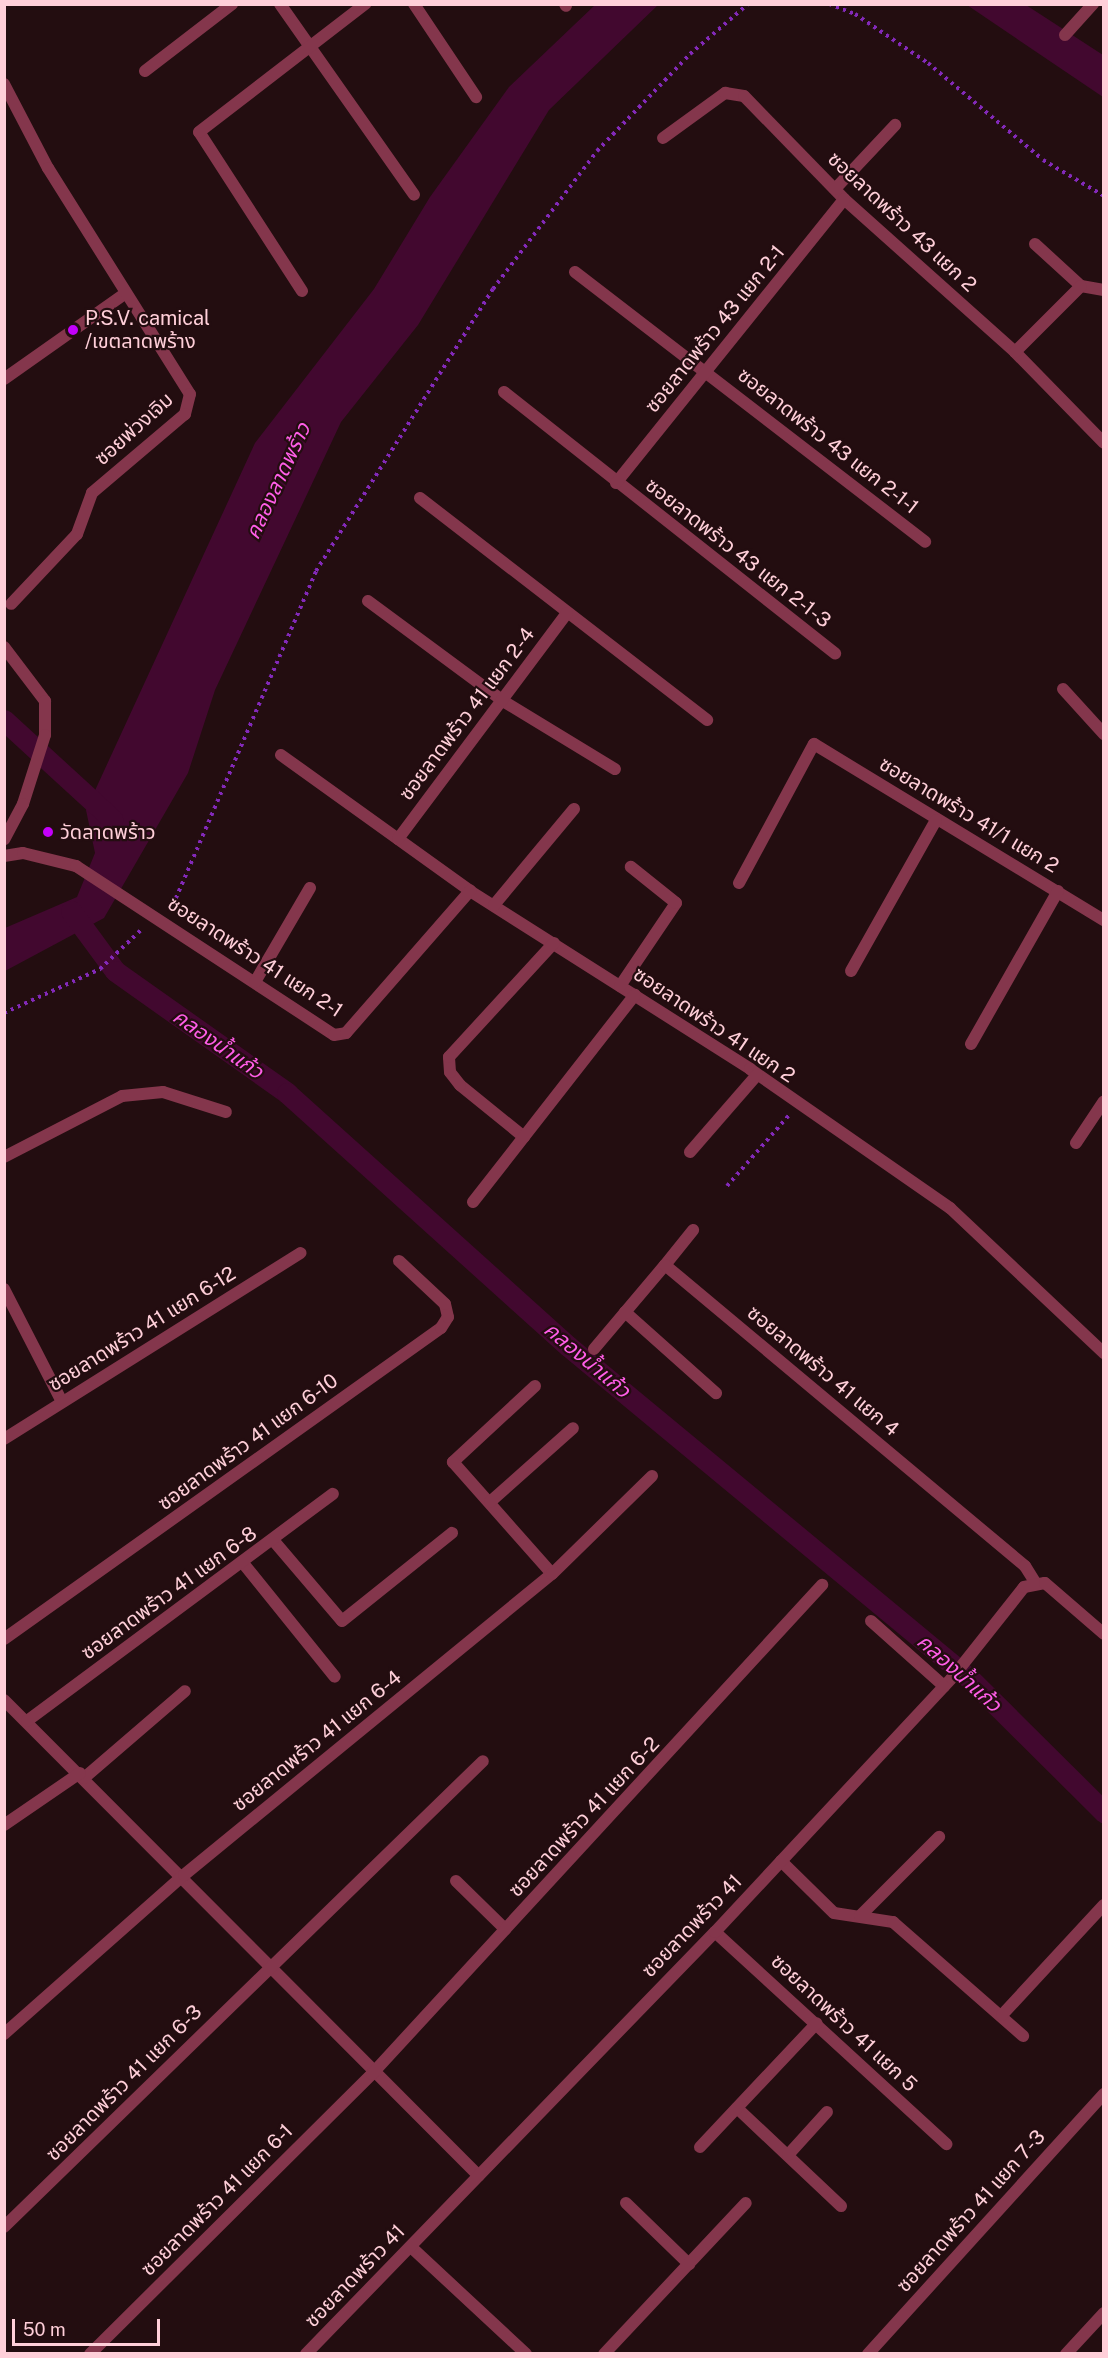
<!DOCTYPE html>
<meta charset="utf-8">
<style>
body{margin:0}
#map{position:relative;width:1108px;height:2358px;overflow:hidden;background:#230d10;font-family:"Public Sans","Noto Sans Thai",sans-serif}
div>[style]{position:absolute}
.water>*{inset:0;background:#42082f}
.canal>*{height:21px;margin:-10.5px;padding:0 10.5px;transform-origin:10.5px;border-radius:10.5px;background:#42082f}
.path>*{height:4px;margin-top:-2px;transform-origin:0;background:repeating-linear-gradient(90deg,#8329b9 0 3px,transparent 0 7.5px)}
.lane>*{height:12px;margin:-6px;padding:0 6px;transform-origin:6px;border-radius:6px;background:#84364c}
.street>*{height:12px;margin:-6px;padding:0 6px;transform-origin:6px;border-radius:6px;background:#84364c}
.dots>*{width:16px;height:16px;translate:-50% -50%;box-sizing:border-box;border:3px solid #230d10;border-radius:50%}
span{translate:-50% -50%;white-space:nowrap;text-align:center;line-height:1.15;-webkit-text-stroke:4.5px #230d10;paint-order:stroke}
.street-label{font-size:20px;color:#ffcfd9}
.poi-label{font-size:20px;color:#ffcfd9}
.left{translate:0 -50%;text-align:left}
.water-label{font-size:21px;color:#ff5de7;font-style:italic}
.frame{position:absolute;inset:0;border:6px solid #ffcfd9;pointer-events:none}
.scale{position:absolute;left:12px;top:2319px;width:148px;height:27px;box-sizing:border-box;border:3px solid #ffcfd9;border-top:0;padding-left:8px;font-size:18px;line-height:21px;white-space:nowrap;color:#ffcfd9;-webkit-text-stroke:4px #230d10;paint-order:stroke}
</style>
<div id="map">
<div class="water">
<div style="clip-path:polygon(595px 5px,658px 5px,549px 110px,418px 325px,341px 422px,215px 690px,188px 773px,104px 918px,5px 971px,5px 928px,77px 897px,95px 853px,86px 810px,255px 443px,374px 289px,430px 197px,509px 87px)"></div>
<div style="clip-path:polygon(967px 5px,1026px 5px,1103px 55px,1103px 97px)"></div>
</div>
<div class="canal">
<div style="left:4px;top:720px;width:147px;rotate:42.5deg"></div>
<div style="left:71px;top:911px;width:74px;rotate:53.7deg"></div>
<div style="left:115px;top:971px;width:211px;rotate:35.3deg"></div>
<div style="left:287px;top:1093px;width:378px;rotate:42deg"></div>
<div style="left:568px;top:1346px;width:522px;rotate:39.64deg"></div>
<div style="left:970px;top:1679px;width:189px;rotate:44.8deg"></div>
</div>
<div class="path">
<div style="left:829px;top:4px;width:28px;rotate:21deg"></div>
<div style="left:855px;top:14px;width:88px;rotate:33.9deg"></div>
<div style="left:928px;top:63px;width:150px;rotate:40.1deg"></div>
<div style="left:1043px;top:160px;width:71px;rotate:30.5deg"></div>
<div style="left:170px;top:912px;width:371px;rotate:-66.8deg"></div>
<div style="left:316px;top:571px;width:333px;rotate:-57.9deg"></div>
<div style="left:493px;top:289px;width:173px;rotate:-53deg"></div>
<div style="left:597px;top:151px;width:134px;rotate:-46.2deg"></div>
<div style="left:690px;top:54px;width:77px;rotate:-40.8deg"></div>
<div style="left:4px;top:1013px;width:106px;rotate:-24.6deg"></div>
<div style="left:100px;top:969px;width:58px;rotate:-43.6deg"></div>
<div style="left:727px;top:1186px;width:96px;rotate:-48.8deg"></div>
</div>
<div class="lane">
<div style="left:1035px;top:244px;width:62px;rotate:42.4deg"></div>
<div style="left:1081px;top:286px;width:23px;rotate:10deg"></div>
<div style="left:4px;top:379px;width:149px;rotate:-35.2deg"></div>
<div style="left:4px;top:647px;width:68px;rotate:52.8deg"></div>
<div style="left:45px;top:701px;width:34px;rotate:90deg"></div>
<div style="left:45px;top:735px;width:72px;rotate:107.7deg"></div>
<div style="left:23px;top:804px;width:40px;rotate:118deg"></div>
<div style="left:4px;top:856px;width:19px;rotate:-9deg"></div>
<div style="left:23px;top:853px;width:55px;rotate:13.8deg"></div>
</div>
<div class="street">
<div style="left:280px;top:4px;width:233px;rotate:54.9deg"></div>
<div style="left:414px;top:4px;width:112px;rotate:56.3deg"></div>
<div style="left:565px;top:4px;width:2px;rotate:63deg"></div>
<div style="left:1065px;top:35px;width:42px;rotate:-47.9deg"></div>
<div style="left:145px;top:71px;width:110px;rotate:-37.6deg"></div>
<div style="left:4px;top:84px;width:95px;rotate:62.4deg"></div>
<div style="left:48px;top:168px;width:267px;rotate:57.9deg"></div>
<div style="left:190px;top:394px;width:21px;rotate:104deg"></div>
<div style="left:185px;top:414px;width:122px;rotate:139.7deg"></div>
<div style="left:92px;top:493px;width:44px;rotate:110.1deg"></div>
<div style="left:77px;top:534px;width:96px;rotate:133.3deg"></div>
<div style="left:663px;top:138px;width:77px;rotate:-36deg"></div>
<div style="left:725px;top:93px;width:19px;rotate:9deg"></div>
<div style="left:744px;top:96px;width:144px;rotate:45.8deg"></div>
<div style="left:844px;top:199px;width:229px;rotate:41.8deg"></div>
<div style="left:1015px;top:352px;width:127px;rotate:45.6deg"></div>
<div style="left:835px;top:189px;width:88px;rotate:-46.8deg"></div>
<div style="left:575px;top:272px;width:442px;rotate:37.6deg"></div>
<div style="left:302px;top:291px;width:189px;rotate:-122.9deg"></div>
<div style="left:199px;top:132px;width:210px;rotate:-37.6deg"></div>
<div style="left:1015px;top:352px;width:93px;rotate:-45deg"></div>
<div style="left:504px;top:392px;width:422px;rotate:38.3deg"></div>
<div style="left:616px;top:483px;width:364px;rotate:-51.2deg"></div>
<div style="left:420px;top:498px;width:363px;rotate:37.7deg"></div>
<div style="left:368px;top:601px;width:168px;rotate:36.5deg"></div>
<div style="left:503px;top:701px;width:131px;rotate:31.3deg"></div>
<div style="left:1063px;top:689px;width:61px;rotate:47.7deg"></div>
<div style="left:281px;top:755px;width:233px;rotate:35.7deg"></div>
<div style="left:470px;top:891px;width:332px;rotate:32.4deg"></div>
<div style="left:750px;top:1069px;width:244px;rotate:34.8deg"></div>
<div style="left:950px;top:1208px;width:212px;rotate:43.3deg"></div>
<div style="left:398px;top:839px;width:282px;rotate:-53.2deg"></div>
<div style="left:76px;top:866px;width:308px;rotate:33.2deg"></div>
<div style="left:334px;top:1035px;width:12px;rotate:-9deg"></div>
<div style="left:346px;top:1033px;width:189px;rotate:-48.9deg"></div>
<div style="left:739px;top:883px;width:158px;rotate:-61.7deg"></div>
<div style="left:814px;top:744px;width:339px;rotate:31.3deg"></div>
<div style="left:494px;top:905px;width:125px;rotate:-50.2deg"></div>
<div style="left:851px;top:971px;width:173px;rotate:-60.6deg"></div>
<div style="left:255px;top:982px;width:109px;rotate:-59.7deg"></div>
<div style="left:620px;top:986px;width:100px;rotate:-56deg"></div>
<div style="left:676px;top:903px;width:58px;rotate:-141.3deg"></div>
<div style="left:971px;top:1044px;width:176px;rotate:-60.4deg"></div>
<div style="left:524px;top:1137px;width:82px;rotate:-140.9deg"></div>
<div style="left:460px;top:1085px;width:16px;rotate:-128deg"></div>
<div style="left:450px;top:1072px;width:15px;rotate:-94deg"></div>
<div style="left:449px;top:1057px;width:155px;rotate:-47.4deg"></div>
<div style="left:1076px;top:1143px;width:50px;rotate:-56.3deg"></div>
<div style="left:690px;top:1152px;width:102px;rotate:-49deg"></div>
<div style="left:4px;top:1157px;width:133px;rotate:-27.3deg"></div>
<div style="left:122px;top:1096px;width:41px;rotate:-5.6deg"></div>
<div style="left:163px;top:1092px;width:66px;rotate:17.6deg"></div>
<div style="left:473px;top:1202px;width:263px;rotate:-52deg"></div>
<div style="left:665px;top:1265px;width:45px;rotate:-51.3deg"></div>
<div style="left:4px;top:1289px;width:127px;rotate:62.8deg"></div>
<div style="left:625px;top:1312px;width:122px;rotate:41.7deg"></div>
<div style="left:594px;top:1349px;width:110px;rotate:-49.8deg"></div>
<div style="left:665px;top:1265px;width:469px;rotate:39.9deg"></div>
<div style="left:1025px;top:1566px;width:19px;rotate:58deg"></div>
<div style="left:535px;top:1386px;width:112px;rotate:137.2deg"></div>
<div style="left:453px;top:1462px;width:149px;rotate:48.5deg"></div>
<div style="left:4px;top:1439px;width:350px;rotate:-32.1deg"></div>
<div style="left:490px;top:1502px;width:111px;rotate:-41.7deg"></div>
<div style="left:273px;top:1540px;width:106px;rotate:49.6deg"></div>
<div style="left:342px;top:1621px;width:141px;rotate:-38.7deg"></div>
<div style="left:243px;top:1563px;width:146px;rotate:51.1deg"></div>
<div style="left:871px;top:1621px;width:98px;rotate:41.7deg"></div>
<div style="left:4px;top:1639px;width:536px;rotate:-35.44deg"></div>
<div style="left:441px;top:1328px;width:13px;rotate:-58deg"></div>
<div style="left:448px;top:1317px;width:13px;rotate:-103deg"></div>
<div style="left:445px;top:1304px;width:63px;rotate:-136.9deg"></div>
<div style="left:4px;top:1700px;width:672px;rotate:45.06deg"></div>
<div style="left:27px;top:1721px;width:381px;rotate:-36.6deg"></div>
<div style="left:84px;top:1778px;width:133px;rotate:-40.7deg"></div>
<div style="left:4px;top:1825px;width:92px;rotate:-34.4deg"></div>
<div style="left:781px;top:1861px;width:74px;rotate:44.5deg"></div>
<div style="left:834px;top:1913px;width:60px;rotate:8.7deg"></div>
<div style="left:893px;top:1922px;width:173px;rotate:41.2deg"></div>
<div style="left:456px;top:1881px;width:69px;rotate:44.4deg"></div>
<div style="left:860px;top:1916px;width:112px;rotate:-45deg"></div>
<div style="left:715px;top:1932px;width:314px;rotate:42.5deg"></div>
<div style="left:1002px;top:2015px;width:150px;rotate:-47.2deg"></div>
<div style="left:4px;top:2034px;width:240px;rotate:-41.5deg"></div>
<div style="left:184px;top:1875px;width:475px;rotate:-39.3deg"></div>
<div style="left:552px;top:1574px;width:140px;rotate:-44.4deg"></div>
<div style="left:737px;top:2108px;width:143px;rotate:43.3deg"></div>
<div style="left:700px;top:2147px;width:170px;rotate:-46.7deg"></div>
<div style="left:788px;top:2155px;width:58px;rotate:-47.8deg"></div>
<div style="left:626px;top:2203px;width:88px;rotate:44.1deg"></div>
<div style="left:4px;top:2227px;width:668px;rotate:-44.21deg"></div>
<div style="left:411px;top:2247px;width:157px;rotate:42.9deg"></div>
<div style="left:90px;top:2354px;width:397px;rotate:-44.8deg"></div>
<div style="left:372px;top:2074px;width:665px;rotate:-47.38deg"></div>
<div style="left:306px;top:2354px;width:588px;rotate:-45.9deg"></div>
<div style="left:715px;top:1932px;width:347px;rotate:-47deg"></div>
<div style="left:952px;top:1678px;width:116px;rotate:-51.6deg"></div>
<div style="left:1024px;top:1587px;width:21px;rotate:-11deg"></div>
<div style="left:1045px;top:1583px;width:78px;rotate:40.8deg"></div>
<div style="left:604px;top:2354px;width:207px;rotate:-46.8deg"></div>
<div style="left:868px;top:2354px;width:351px;rotate:-47.8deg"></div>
<div style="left:1066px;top:2354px;width:56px;rotate:-47.2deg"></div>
</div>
<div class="dots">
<div style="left:73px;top:330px;background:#c400fa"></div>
<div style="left:48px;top:832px;background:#c400fa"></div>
</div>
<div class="street-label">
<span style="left:902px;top:222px;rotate:43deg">ซอยลาดพร้าว 43 แยก 2</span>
<span style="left:715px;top:329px;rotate:-51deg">ซอยลาดพร้าว 43 แยก 2-1</span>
<span style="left:134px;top:429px;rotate:-42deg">ซอยพ่วงเจิม</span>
<span style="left:828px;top:441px;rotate:38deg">ซอยลาดพร้าว 43 แยก 2-1-1</span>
<span style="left:738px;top:553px;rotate:38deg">ซอยลาดพร้าว 43 แยก 2-1-3</span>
<span style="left:467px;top:714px;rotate:-53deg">ซอยลาดพร้าว 41 แยก 2-4</span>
<span style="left:969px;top:815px;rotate:31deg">ซอยลาดพร้าว 41/1 แยก 2</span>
<span style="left:255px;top:957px;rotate:33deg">ซอยลาดพร้าว 41 แยก 2-1</span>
<span style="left:714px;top:1025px;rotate:34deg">ซอยลาดพร้าว 41 แยก 2</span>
<span style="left:142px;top:1329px;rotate:-32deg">ซอยลาดพร้าว 41 แยก 6-12</span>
<span style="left:823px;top:1371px;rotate:40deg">ซอยลาดพร้าว 41 แยก 4</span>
<span style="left:248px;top:1442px;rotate:-36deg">ซอยลาดพร้าว 41 แยก 6-10</span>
<span style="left:169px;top:1593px;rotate:-36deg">ซอยลาดพร้าว 41 แยก 6-8</span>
<span style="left:317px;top:1741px;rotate:-39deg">ซอยลาดพร้าว 41 แยก 6-4</span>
<span style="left:584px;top:1817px;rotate:-47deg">ซอยลาดพร้าว 41 แยก 6-2</span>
<span style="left:692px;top:1926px;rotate:-46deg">ซอยลาดพร้าว 41</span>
<span style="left:844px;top:2023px;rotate:43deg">ซอยลาดพร้าว 41 แยก 5</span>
<span style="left:124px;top:2083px;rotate:-45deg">ซอยลาดพร้าว 41 แยก 6-3</span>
<span style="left:217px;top:2200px;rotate:-45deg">ซอยลาดพร้าว 41 แยก 6-1</span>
<span style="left:971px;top:2211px;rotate:-48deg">ซอยลาดพร้าว 41 แยก 7-3</span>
<span style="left:355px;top:2276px;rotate:-46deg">ซอยลาดพร้าว 41</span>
</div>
<div class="poi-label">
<span class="left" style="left:85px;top:330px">P.S.V. camical<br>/เขตลาดพร้าง</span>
<span class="left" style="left:60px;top:832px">วัดลาดพร้าว</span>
</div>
<div class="water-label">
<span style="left:278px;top:481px;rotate:-65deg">คลองลาดพร้าว</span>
<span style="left:218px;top:1044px;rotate:35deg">คลองน้ำแก้ว</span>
<span style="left:587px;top:1360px;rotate:40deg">คลองน้ำแก้ว</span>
<span style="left:959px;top:1673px;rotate:42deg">คลองน้ำแก้ว</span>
</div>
<div class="frame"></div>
<div class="scale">50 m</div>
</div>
